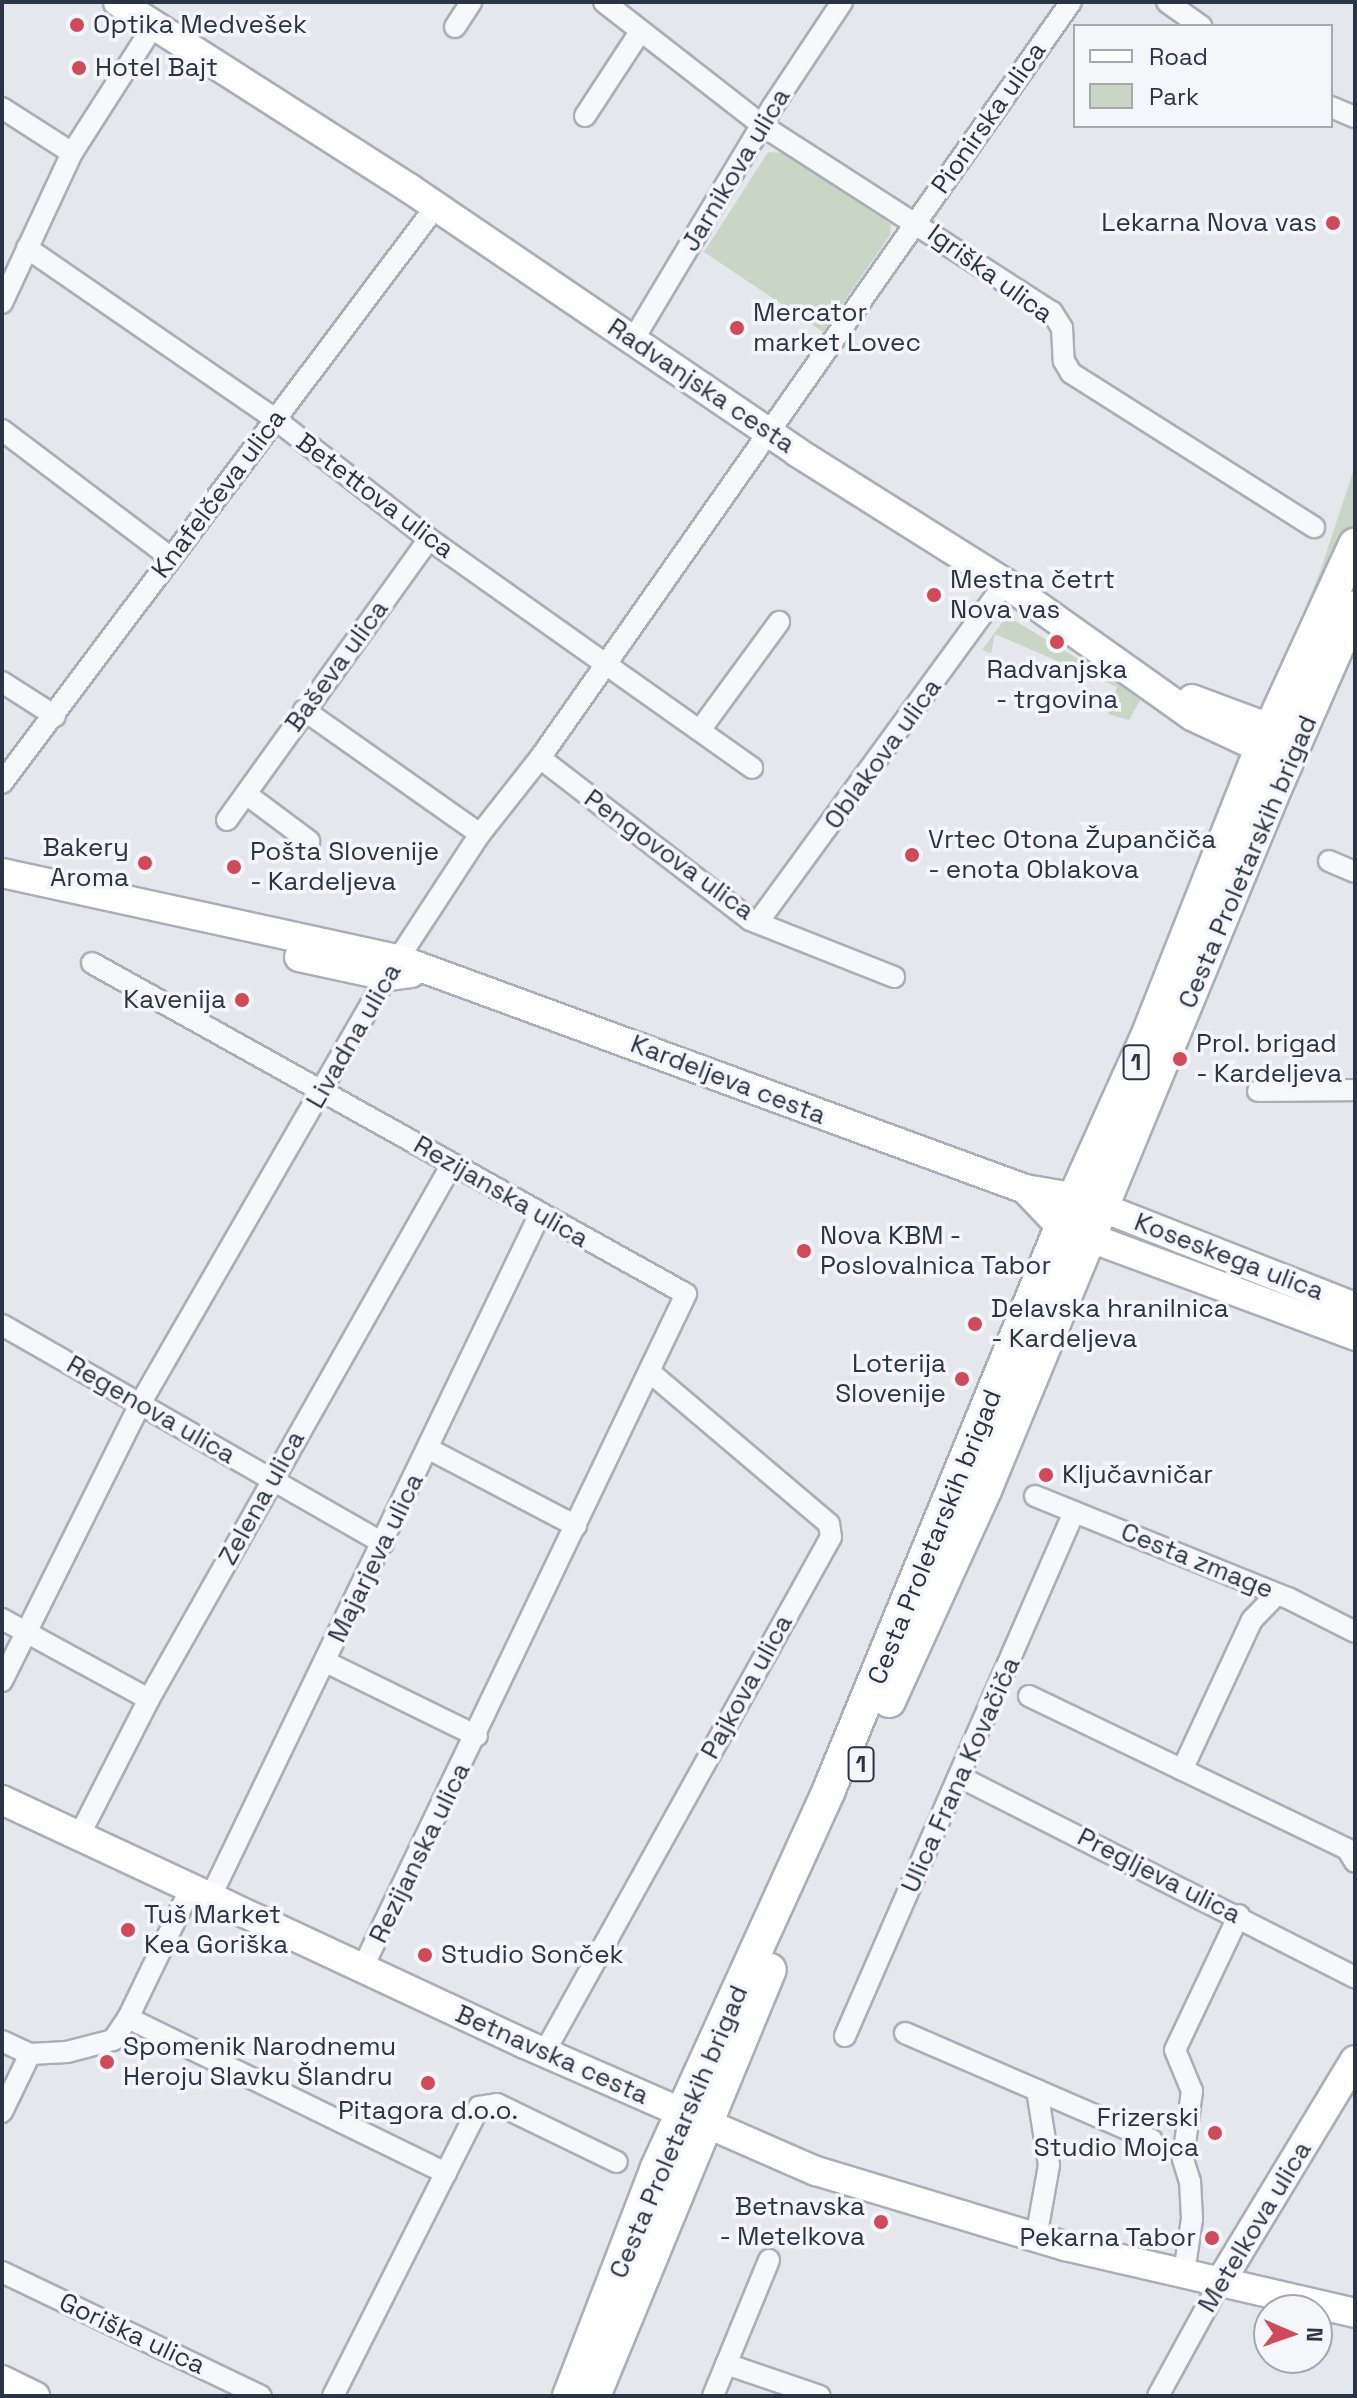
<!DOCTYPE html>
<meta charset="utf-8">
<style>
body{margin:0}
#map{position:relative;width:1357px;height:2398px;overflow:hidden;background:#e4e7ec;font-family:"Space Grotesk",sans-serif}
div>[style]{position:absolute}
.green>*{inset:0;background:#c9d6c5}
.roads{filter:drop-shadow(2px 0 #a9aeb7) drop-shadow(-2px 0 #a9aeb7) drop-shadow(0 2px #a9aeb7) drop-shadow(0 -2px #a9aeb7)}
.street>*{height:20px;margin:-10px;padding:0 10px;transform-origin:10px;border-radius:10px;background:#f7f8fa}
.secondary>*{height:28px;margin:-14px;padding:0 14px;transform-origin:14px;border-radius:14px;background:#fff}
.primary>*{height:32px;margin:-16px;padding:0 16px;transform-origin:16px;border-radius:16px;background:#fff}
.dots>*{width:22px;height:22px;translate:-50% -50%;box-sizing:border-box;border:4px solid #f4f6f9;border-radius:50%}
span{translate:-50% -50%;white-space:nowrap;text-align:center;line-height:1.15;-webkit-text-stroke:7px #f4f6f9;paint-order:stroke}
.shield-label span{padding:2px 6px;background:#f4f6f9;border:2px solid;border-radius:6px;-webkit-text-stroke-width:0}
.shield-label{font-size:24px;color:#2b3445;font-weight:700}
.poi-label{font-size:26px;color:#2b3445}
.left{translate:0 -50%;text-align:left}
.right{translate:-100% -50%;text-align:right}
.street-label{font-size:26px;color:#2b3445}
.frame{position:absolute;inset:0;border:4px solid #2b3445;pointer-events:none}
.legend{position:absolute;left:1073px;top:24px;width:260px;height:104px;box-sizing:border-box;background:#f4f6f9;border:2px solid #a4a8b1;margin:0;padding:10px 14px;list-style:none;font-size:24px;color:#2b3445}
.legend li{display:flex;align-items:center;gap:16px;height:40px}
.legend b{width:40px;border:2px solid #a4a8b1}
.north{position:absolute;left:1253px;top:2294px;width:80px;height:80px;box-sizing:border-box;background:#f4f6f9;border:2px solid #a4a8b1;border-radius:50%;rotate:92deg;font-size:22px;font-weight:700;line-height:32px;text-align:center;color:#2b3445}
.north::after{content:'';display:block;margin:auto;width:28px;height:36px;background:#d1495b;clip-path:polygon(50% 0,100% 100%,50% 72%,0 100%)}
</style>
<div id="map">
<div class="green">
<div style="clip-path:polygon(768px 152px,784px 153px,891px 224px,890px 235px,823px 332px,704px 252px)"></div>
<div style="clip-path:polygon(1355px 466px,1355px 526px,1278px 675px,1320px 572px)"></div>
<div style="clip-path:polygon(1007px 616px,1142px 697px,1129px 720px,1108px 714px,1117px 687px,995px 634px,991px 653px,982px 650px)"></div>
</div>
<div class="roads">
<div class="street">
<div style="left:604px;top:2px;width:202px;rotate:37.9deg"></div>
<div style="left:763px;top:126px;width:344px;rotate:32.8deg"></div>
<div style="left:1052px;top:312px;width:19px;rotate:58deg"></div>
<div style="left:1062px;top:328px;width:33px;rotate:87deg"></div>
<div style="left:1064px;top:361px;width:14px;rotate:60deg"></div>
<div style="left:1071px;top:373px;width:288px;rotate:32.4deg"></div>
<div style="left:1167px;top:2px;width:42px;rotate:35.2deg"></div>
<div style="left:455px;top:27px;width:30px;rotate:-57deg"></div>
<div style="left:1331px;top:107px;width:26px;rotate:23deg"></div>
<div style="left:2px;top:108px;width:83px;rotate:32.7deg"></div>
<div style="left:585px;top:116px;width:100px;rotate:-56.8deg"></div>
<div style="left:27px;top:248px;width:301px;rotate:34.6deg"></div>
<div style="left:275px;top:419px;width:195px;rotate:37.9deg"></div>
<div style="left:429px;top:539px;width:396px;rotate:35.3deg"></div>
<div style="left:2px;top:303px;width:166px;rotate:-65deg"></div>
<div style="left:72px;top:153px;width:152px;rotate:-57.4deg"></div>
<div style="left:633px;top:340px;width:273px;rotate:-59.1deg"></div>
<div style="left:773px;top:106px;width:125px;rotate:-56.4deg"></div>
<div style="left:2px;top:430px;width:212px;rotate:37.1deg"></div>
<div style="left:2px;top:682px;width:63px;rotate:32.7deg"></div>
<div style="left:304px;top:710px;width:215px;rotate:35.2deg"></div>
<div style="left:700px;top:730px;width:134px;rotate:-53.8deg"></div>
<div style="left:540px;top:758px;width:265px;rotate:37.6deg"></div>
<div style="left:750px;top:920px;width:155px;rotate:21.6deg"></div>
<div style="left:2px;top:783px;width:722px;rotate:-53.05deg"></div>
<div style="left:246px;top:794px;width:79px;rotate:36.7deg"></div>
<div style="left:227px;top:820px;width:346px;rotate:-54.3deg"></div>
<div style="left:1329px;top:861px;width:28px;rotate:23deg"></div>
<div style="left:758px;top:922px;width:419px;rotate:-53.9deg"></div>
<div style="left:92px;top:963px;width:680px;rotate:29.13deg"></div>
<div style="left:686px;top:1294px;width:749px;rotate:115.64deg"></div>
<div style="left:1258px;top:1091px;width:97px;rotate:-0.6deg"></div>
<div style="left:2px;top:1325px;width:439px;rotate:29.8deg"></div>
<div style="left:429px;top:1449px;width:166px;rotate:27.6deg"></div>
<div style="left:1035px;top:1496px;width:273px;rotate:22deg"></div>
<div style="left:1288px;top:1598px;width:75px;rotate:26.9deg"></div>
<div style="left:2px;top:1619px;width:167px;rotate:28.6deg"></div>
<div style="left:326px;top:1662px;width:168px;rotate:26.1deg"></div>
<div style="left:2px;top:1681px;width:309px;rotate:-63.5deg"></div>
<div style="left:140px;top:1404px;width:494px;rotate:-60deg"></div>
<div style="left:387px;top:976px;width:170px;rotate:-56.8deg"></div>
<div style="left:480px;top:834px;width:97px;rotate:-51.7deg"></div>
<div style="left:540px;top:758px;width:924px;rotate:-54.92deg"></div>
<div style="left:1029px;top:1696px;width:353px;rotate:25.7deg"></div>
<div style="left:1347px;top:1849px;width:15px;rotate:58deg"></div>
<div style="left:1182px;top:1770px;width:166px;rotate:-65deg"></div>
<div style="left:1252px;top:1620px;width:36px;rotate:-46deg"></div>
<div style="left:962px;top:1778px;width:441px;rotate:26.9deg"></div>
<div style="left:79px;top:1836px;width:154px;rotate:-62.9deg"></div>
<div style="left:149px;top:1699px;width:615px;rotate:-60.47deg"></div>
<div style="left:210px;top:1898px;width:757px;rotate:-64.25deg"></div>
<div style="left:128px;top:2018px;width:142px;rotate:-64.2deg"></div>
<div style="left:905px;top:2033px;width:269px;rotate:23.4deg"></div>
<div style="left:845px;top:2036px;width:572px;rotate:-66.39deg"></div>
<div style="left:2px;top:2041px;width:31px;rotate:25deg"></div>
<div style="left:30px;top:2054px;width:37px;rotate:-3deg"></div>
<div style="left:67px;top:2052px;width:48px;rotate:-14.6deg"></div>
<div style="left:113px;top:2040px;width:27px;rotate:-56deg"></div>
<div style="left:128px;top:2018px;width:354px;rotate:26deg"></div>
<div style="left:544px;top:2053px;width:590px;rotate:-60.92deg"></div>
<div style="left:831px;top:1537px;width:13px;rotate:-99deg"></div>
<div style="left:829px;top:1524px;width:233px;rotate:-139.7deg"></div>
<div style="left:2px;top:2112px;width:64px;rotate:-64.2deg"></div>
<div style="left:1036px;top:2238px;width:74px;rotate:-79.9deg"></div>
<div style="left:1049px;top:2165px;width:76px;rotate:-99.1deg"></div>
<div style="left:2px;top:2272px;width:287px;rotate:25.6deg"></div>
<div style="left:1184px;top:2273px;width:55px;rotate:-81.6deg"></div>
<div style="left:1192px;top:2219px;width:37px;rotate:-93deg"></div>
<div style="left:1190px;top:2182px;width:24px;rotate:-107deg"></div>
<div style="left:1183px;top:2159px;width:69px;rotate:-82.5deg"></div>
<div style="left:1192px;top:2091px;width:44px;rotate:-112.5deg"></div>
<div style="left:1175px;top:2050px;width:149px;rotate:-64.6deg"></div>
<div style="left:726px;top:2364px;width:99px;rotate:18.8deg"></div>
<div style="left:333px;top:2396px;width:324px;rotate:-63.2deg"></div>
<div style="left:479px;top:2107px;width:18px;rotate:-9deg"></div>
<div style="left:497px;top:2104px;width:133px;rotate:25.8deg"></div>
<div style="left:713px;top:2396px;width:147px;rotate:-67.6deg"></div>
<div style="left:1158px;top:2396px;width:131px;rotate:-61.3deg"></div>
</div>
<div class="secondary">
<div style="left:118px;top:2px;width:345px;rotate:32.6deg"></div>
<div style="left:409px;top:188px;width:469px;rotate:34.2deg"></div>
<div style="left:797px;top:452px;width:246px;rotate:32.2deg"></div>
<div style="left:1005px;top:583px;width:229px;rotate:35.4deg"></div>
<div style="left:1192px;top:716px;width:97px;rotate:25deg"></div>
<div style="left:1192px;top:699px;width:106px;rotate:20.5deg"></div>
<div style="left:2px;top:873px;width:405px;rotate:12.3deg"></div>
<div style="left:398px;top:959px;width:668px;rotate:20.14deg"></div>
<div style="left:1025px;top:1189px;width:54px;rotate:9.6deg"></div>
<div style="left:1078px;top:1198px;width:298px;rotate:21.5deg"></div>
<div style="left:299px;top:957px;width:90px;rotate:12.2deg"></div>
<div style="left:387px;top:976px;width:24px;rotate:-7deg"></div>
<div style="left:1025px;top:1189px;width:52px;rotate:46.5deg"></div>
<div style="left:1061px;top:1227px;width:314px;rotate:20.3deg"></div>
<div style="left:2px;top:1800px;width:577px;rotate:25.01deg"></div>
<div style="left:525px;top:2044px;width:318px;rotate:23.6deg"></div>
<div style="left:816px;top:2171px;width:260px;rotate:16.8deg"></div>
<div style="left:1065px;top:2246px;width:298px;rotate:13deg"></div>
<div style="left:1221px;top:2281px;width:258px;rotate:-58.8deg"></div>
<div style="left:2px;top:2380px;width:37px;rotate:26deg"></div>
</div>
<div class="primary">
<div style="left:889px;top:1701px;width:234px;rotate:-65.5deg"></div>
<div style="left:986px;top:1488px;width:749px;rotate:-67.54deg"></div>
<div style="left:1272px;top:796px;width:206px;rotate:-66.3deg"></div>
<div style="left:569px;top:2396px;width:242px;rotate:-68.9deg"></div>
<div style="left:656px;top:2170px;width:418px;rotate:-65.5deg"></div>
<div style="left:829px;top:1790px;width:609px;rotate:-67.6deg"></div>
<div style="left:1061px;top:1227px;width:206px;rotate:-65.7deg"></div>
<div style="left:1146px;top:1039px;width:312px;rotate:-68.4deg"></div>
<div style="left:1261px;top:749px;width:225px;rotate:-65.3deg"></div>
<div style="left:594px;top:2396px;width:461px;rotate:-67.6deg"></div>
</div>
</div>
<div class="dots">
<div style="left:77px;top:25px;background:#d1495b"></div>
<div style="left:79px;top:68px;background:#d1495b"></div>
<div style="left:1333px;top:223px;background:#d1495b"></div>
<div style="left:737px;top:328px;background:#d1495b"></div>
<div style="left:934px;top:595px;background:#d1495b"></div>
<div style="left:1057px;top:642px;background:#d1495b"></div>
<div style="left:912px;top:855px;background:#d1495b"></div>
<div style="left:145px;top:863px;background:#d1495b"></div>
<div style="left:234px;top:867px;background:#d1495b"></div>
<div style="left:242px;top:1000px;background:#d1495b"></div>
<div style="left:1180px;top:1059px;background:#d1495b"></div>
<div style="left:804px;top:1251px;background:#d1495b"></div>
<div style="left:975px;top:1324px;background:#d1495b"></div>
<div style="left:962px;top:1379px;background:#d1495b"></div>
<div style="left:1046px;top:1475px;background:#d1495b"></div>
<div style="left:128px;top:1930px;background:#d1495b"></div>
<div style="left:425px;top:1955px;background:#d1495b"></div>
<div style="left:107px;top:2062px;background:#d1495b"></div>
<div style="left:428px;top:2083px;background:#d1495b"></div>
<div style="left:1215px;top:2133px;background:#d1495b"></div>
<div style="left:881px;top:2222px;background:#d1495b"></div>
<div style="left:1212px;top:2238px;background:#d1495b"></div>
</div>
<div class="shield-label">
<span style="left:1136px;top:1062px">1</span>
<span style="left:861px;top:1764px">1</span>
</div>
<div class="poi-label">
<span class="left" style="left:93px;top:25px">Optika Medvešek</span>
<span class="left" style="left:95px;top:68px">Hotel Bajt</span>
<span class="right" style="left:1317px;top:223px">Lekarna Nova vas</span>
<span class="left" style="left:753px;top:328px">Mercator<br>market Lovec</span>
<span class="left" style="left:950px;top:595px">Mestna četrt<br>Nova vas</span>
<span style="left:1057px;top:685px">Radvanjska<br>- trgovina</span>
<span class="left" style="left:928px;top:855px">Vrtec Otona Župančiča<br>- enota Oblakova</span>
<span class="right" style="left:129px;top:863px">Bakery<br>Aroma</span>
<span class="left" style="left:250px;top:867px">Pošta Slovenije<br>- Kardeljeva</span>
<span class="right" style="left:226px;top:1000px">Kavenija</span>
<span class="left" style="left:1196px;top:1059px">Prol. brigad<br>- Kardeljeva</span>
<span class="left" style="left:820px;top:1251px">Nova KBM -<br>Poslovalnica Tabor</span>
<span class="left" style="left:991px;top:1324px">Delavska hranilnica<br>- Kardeljeva</span>
<span class="right" style="left:946px;top:1379px">Loterija<br>Slovenije</span>
<span class="left" style="left:1062px;top:1475px">Ključavničar</span>
<span class="left" style="left:144px;top:1930px">Tuš Market<br>Kea Goriška</span>
<span class="left" style="left:441px;top:1955px">Studio Sonček</span>
<span class="left" style="left:123px;top:2062px">Spomenik Narodnemu<br>Heroju Slavku Šlandru</span>
<span style="left:428px;top:2111px">Pitagora d.o.o.</span>
<span class="right" style="left:1199px;top:2133px">Frizerski<br>Studio Mojca</span>
<span class="right" style="left:865px;top:2222px">Betnavska<br>- Metelkova</span>
<span class="right" style="left:1196px;top:2238px">Pekarna Tabor</span>
</div>
<div class="street-label">
<span style="left:989px;top:118px;rotate:-55deg">Pionirska ulica</span>
<span style="left:736px;top:170px;rotate:-59deg">Jarnikova ulica</span>
<span style="left:990px;top:274px;rotate:36deg">Igriška ulica</span>
<span style="left:701px;top:386px;rotate:34deg">Radvanjska cesta</span>
<span style="left:219px;top:494px;rotate:-53deg">Knafelčeva ulica</span>
<span style="left:375px;top:496px;rotate:37deg">Betettova ulica</span>
<span style="left:337px;top:666px;rotate:-54deg">Baševa ulica</span>
<span style="left:883px;top:754px;rotate:-54deg">Oblakova ulica</span>
<span style="left:669px;top:855px;rotate:36deg">Pengovova ulica</span>
<span style="left:1248px;top:862px;rotate:-67deg">Cesta Proletarskih brigad</span>
<span style="left:354px;top:1036px;rotate:-60deg">Livadna ulica</span>
<span style="left:728px;top:1080px;rotate:21deg">Kardeljeva cesta</span>
<span style="left:501px;top:1192px;rotate:30deg">Rezijanska ulica</span>
<span style="left:1229px;top:1257px;rotate:21deg">Koseskega ulica</span>
<span style="left:151px;top:1410px;rotate:30deg">Regenova ulica</span>
<span style="left:262px;top:1498px;rotate:-61deg">Zelena ulica</span>
<span style="left:935px;top:1537px;rotate:-68deg">Cesta Proletarskih brigad</span>
<span style="left:376px;top:1558px;rotate:-64deg">Majarjeva ulica</span>
<span style="left:1197px;top:1561px;rotate:22deg">Cesta zmage</span>
<span style="left:747px;top:1687px;rotate:-61deg">Pajkova ulica</span>
<span style="left:961px;top:1775px;rotate:-66deg">Ulica Frana Kovačiča</span>
<span style="left:420px;top:1853px;rotate:-64deg">Rezijanska ulica</span>
<span style="left:1159px;top:1876px;rotate:27deg">Pregljeva ulica</span>
<span style="left:552px;top:2055px;rotate:24deg">Betnavska cesta</span>
<span style="left:679px;top:2132px;rotate:-67deg">Cesta Proletarskih brigad</span>
<span style="left:1255px;top:2227px;rotate:-59deg">Metelkova ulica</span>
<span style="left:132px;top:2334px;rotate:25deg">Goriška ulica</span>
</div>
<div class="frame"></div>
<ul class="legend">
<li><b style="height:10px;background:#fff"></b>Road</li>
<li><b style="height:22px;background:#c9d6c5"></b>Park</li>
</ul>
<div class="north">N</div>
</div>
